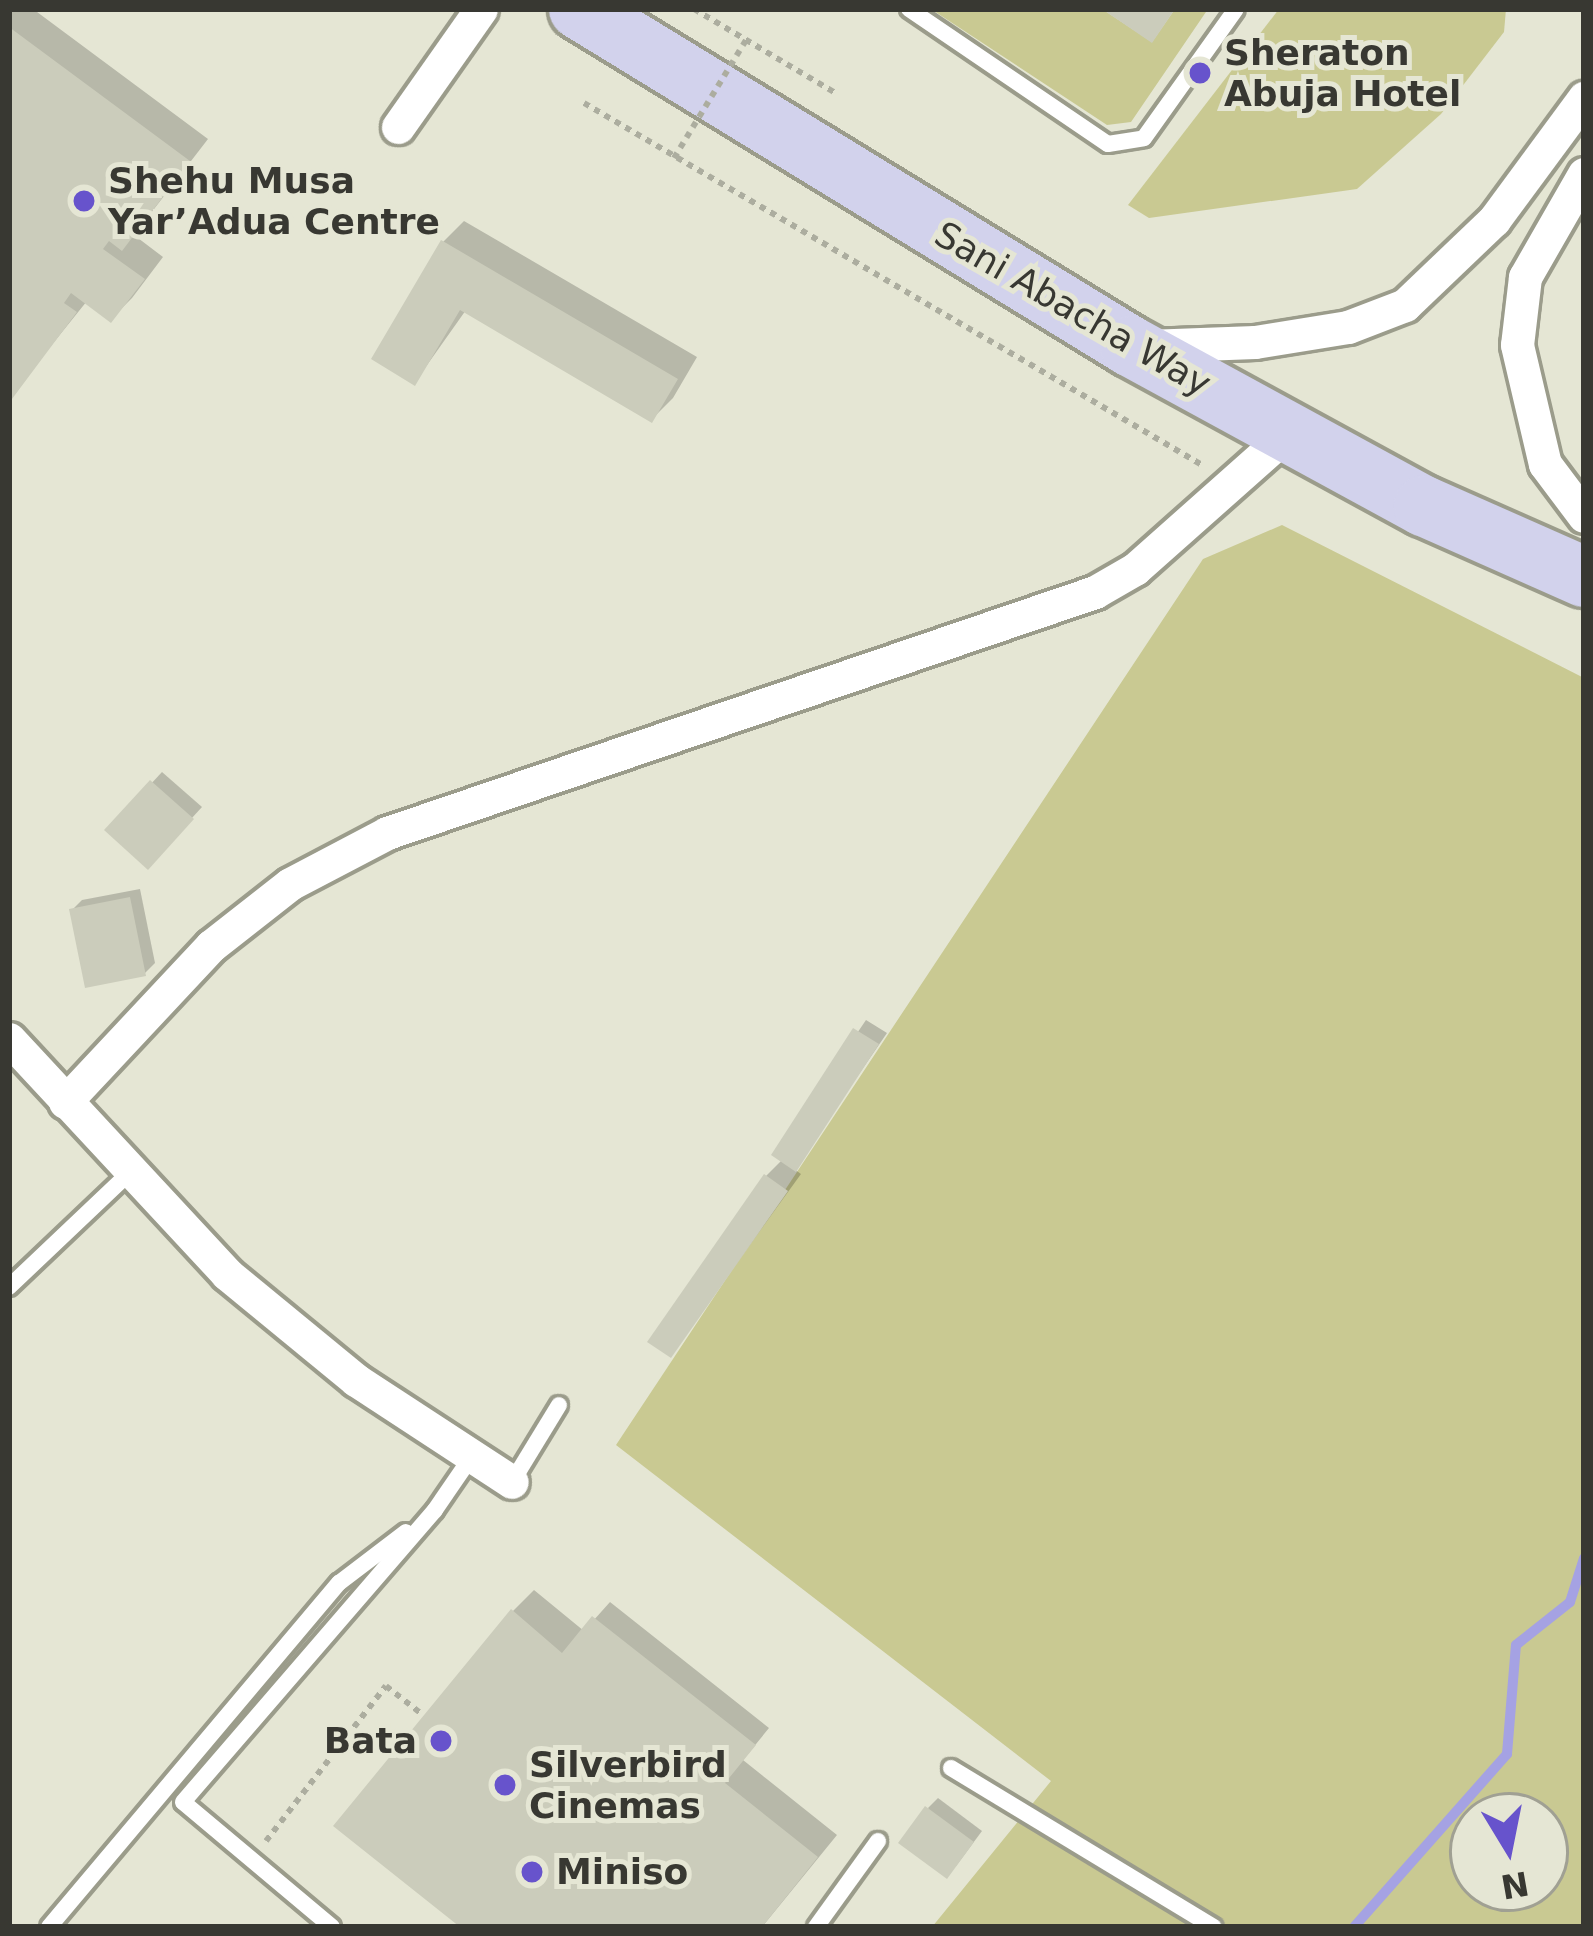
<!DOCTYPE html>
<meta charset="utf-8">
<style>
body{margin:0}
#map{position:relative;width:1593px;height:1936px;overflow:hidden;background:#e5e6d4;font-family:"DejaVu Sans",sans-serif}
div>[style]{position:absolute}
.green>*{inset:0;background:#c9c992}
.shadow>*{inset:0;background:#0003}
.stream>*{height:10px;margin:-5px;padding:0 5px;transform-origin:5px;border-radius:5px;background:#a5a2e3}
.building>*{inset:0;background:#cbccbb}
.path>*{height:6px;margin-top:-3px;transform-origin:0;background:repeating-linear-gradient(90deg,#acad9f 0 6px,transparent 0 12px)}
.roads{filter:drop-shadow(3px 0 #9b9c8b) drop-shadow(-3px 0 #9b9c8b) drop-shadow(0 3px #9b9c8b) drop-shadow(0 -3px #9b9c8b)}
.service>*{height:16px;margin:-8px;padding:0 8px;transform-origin:8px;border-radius:8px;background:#fff}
.minor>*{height:33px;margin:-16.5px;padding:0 16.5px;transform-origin:16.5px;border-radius:16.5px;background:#fff}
.motorway>*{height:60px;margin:-30px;padding:0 30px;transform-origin:30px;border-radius:30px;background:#d2d2ec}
.path-bridge>*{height:6px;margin-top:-3px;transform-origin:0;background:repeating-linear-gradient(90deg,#acad9f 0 6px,transparent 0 12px)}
.dots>*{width:33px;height:33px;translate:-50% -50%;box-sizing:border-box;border:6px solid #e5e6d4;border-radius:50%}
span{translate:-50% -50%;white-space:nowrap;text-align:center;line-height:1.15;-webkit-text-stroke:10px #e5e6d4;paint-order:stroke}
.poi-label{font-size:36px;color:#383832;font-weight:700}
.left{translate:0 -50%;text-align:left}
.right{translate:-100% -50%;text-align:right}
.street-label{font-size:36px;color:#383832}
.frame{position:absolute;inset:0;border:12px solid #383832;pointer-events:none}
.north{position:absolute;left:1449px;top:1792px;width:120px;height:120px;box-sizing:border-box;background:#e5e6d4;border:3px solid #a0a093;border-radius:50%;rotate:170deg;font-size:33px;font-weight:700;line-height:48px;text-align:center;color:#383832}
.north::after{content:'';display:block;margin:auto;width:42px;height:54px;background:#6753cc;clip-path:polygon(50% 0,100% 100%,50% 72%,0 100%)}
</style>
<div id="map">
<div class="green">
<div style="clip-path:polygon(931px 9px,1102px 9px,1152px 42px,1175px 9px,1208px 9px,1131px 122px,1107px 125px)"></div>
<div style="clip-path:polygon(1279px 9px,1506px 9px,1504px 32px,1441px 114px,1357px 189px,1149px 218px,1128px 205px)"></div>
<div style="clip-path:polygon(evenodd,1282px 525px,1584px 678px,1584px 1927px,932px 1927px,1051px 1781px,616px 1445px,1203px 559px,1282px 525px,1473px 1816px,1545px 1816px,1545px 1888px,1473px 1888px,1473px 1816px)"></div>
</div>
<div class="shadow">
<div style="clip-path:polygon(9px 9px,33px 9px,208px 139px,134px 235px,163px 257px,132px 298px,111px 319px,87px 301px,9px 398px)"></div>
<div style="clip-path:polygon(464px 221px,697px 357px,673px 398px,652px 419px,466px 310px,415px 382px,443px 242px)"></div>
<div style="clip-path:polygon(162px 772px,202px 807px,148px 866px,108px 830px)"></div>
<div style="clip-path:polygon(140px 889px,155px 963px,145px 973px,72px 910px,82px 900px)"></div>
<div style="clip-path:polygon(866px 1020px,887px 1033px,794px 1169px,801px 1174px,671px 1354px,766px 1176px,783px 1159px,775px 1154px)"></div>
<div style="clip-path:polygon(534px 1590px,584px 1631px,610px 1602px,769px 1728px,743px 1760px,837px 1835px,762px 1927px,464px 1927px,513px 1611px)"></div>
<div style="clip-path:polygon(938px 1798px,982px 1831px,956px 1866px,928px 1808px)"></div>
</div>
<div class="stream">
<div style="left:1354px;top:1927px;width:231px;rotate:-48.5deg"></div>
<div style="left:1507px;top:1754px;width:109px;rotate:-85.3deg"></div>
<div style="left:1516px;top:1645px;width:69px;rotate:-38.5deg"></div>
<div style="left:1570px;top:1602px;width:46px;rotate:-72.3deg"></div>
</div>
<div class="building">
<div style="clip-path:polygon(1102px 9px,1175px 9px,1152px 43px)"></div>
<div style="clip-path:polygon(9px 27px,190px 161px,122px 251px,109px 241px,103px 249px,145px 279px,111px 323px,71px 293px,64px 303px,77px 312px,9px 403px)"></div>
<div style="clip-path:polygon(441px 240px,678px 379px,652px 423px,460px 310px,415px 386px,371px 359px)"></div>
<div style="clip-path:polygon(150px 780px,194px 819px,148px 870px,104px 830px)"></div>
<div style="clip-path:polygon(130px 897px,146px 976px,85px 988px,69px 909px)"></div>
<div style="clip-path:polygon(853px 1028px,879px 1044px,796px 1172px,771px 1155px)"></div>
<div style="clip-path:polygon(764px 1174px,788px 1191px,671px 1358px,647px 1342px)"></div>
<div style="clip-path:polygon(511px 1609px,562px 1653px,592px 1616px,756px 1745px,725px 1783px,818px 1857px,762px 1927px,460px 1927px,333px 1826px)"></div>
<div style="clip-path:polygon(925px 1806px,974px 1842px,947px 1879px,898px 1843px)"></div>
</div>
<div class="path">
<div style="left:694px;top:9px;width:166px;rotate:30.7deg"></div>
<div style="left:584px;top:103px;width:716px;rotate:30.36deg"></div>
<div style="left:266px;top:1841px;width:196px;rotate:-52.3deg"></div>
<div style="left:386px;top:1686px;width:47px;rotate:38.1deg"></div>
</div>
<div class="roads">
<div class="service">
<div style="left:909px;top:9px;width:240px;rotate:34.2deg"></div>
<div style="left:1108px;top:144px;width:36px;rotate:-9deg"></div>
<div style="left:1144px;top:138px;width:158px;rotate:-54.5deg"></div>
<div style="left:9px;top:1287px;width:166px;rotate:-43.5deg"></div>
<div style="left:512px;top:1482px;width:90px;rotate:-58.6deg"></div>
<div style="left:951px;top:1768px;width:307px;rotate:31.2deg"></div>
<div style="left:49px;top:1927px;width:450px;rotate:-49.9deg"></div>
<div style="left:339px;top:1583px;width:84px;rotate:-37.3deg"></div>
<div style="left:332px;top:1927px;width:194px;rotate:-140deg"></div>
<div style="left:183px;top:1802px;width:386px;rotate:-49.2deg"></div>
<div style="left:435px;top:1510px;width:65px;rotate:-55.6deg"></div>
<div style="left:816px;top:1927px;width:106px;rotate:-54.2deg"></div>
</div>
<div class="minor">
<div style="left:398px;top:127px;width:144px;rotate:-54.9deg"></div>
<div style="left:1584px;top:174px;width:119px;rotate:119.8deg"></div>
<div style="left:1525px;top:277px;width:68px;rotate:96.7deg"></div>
<div style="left:1517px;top:345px;width:122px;rotate:76.8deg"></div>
<div style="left:1545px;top:464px;width:65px;rotate:53.1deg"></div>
<div style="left:1147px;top:346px;width:108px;rotate:-2.1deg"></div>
<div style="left:1255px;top:342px;width:94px;rotate:-9.2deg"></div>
<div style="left:1348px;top:327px;width:61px;rotate:-21.1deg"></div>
<div style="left:1405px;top:305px;width:123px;rotate:-43.7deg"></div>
<div style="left:1494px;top:220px;width:152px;rotate:-53.6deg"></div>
<div style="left:9px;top:1039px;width:321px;rotate:47.1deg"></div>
<div style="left:227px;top:1274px;width:167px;rotate:39.4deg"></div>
<div style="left:356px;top:1380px;width:186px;rotate:33.2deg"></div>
<div style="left:65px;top:1102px;width:214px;rotate:-46.9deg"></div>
<div style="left:211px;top:946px;width:100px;rotate:-38.1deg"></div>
<div style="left:290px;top:884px;width:110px;rotate:-27.7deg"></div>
<div style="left:387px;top:833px;width:748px;rotate:-18.8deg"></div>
<div style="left:1095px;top:592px;width:46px;rotate:-29.9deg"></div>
<div style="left:1135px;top:569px;width:205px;rotate:-41.6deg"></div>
</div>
<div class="motorway">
<div style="left:579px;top:9px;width:646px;rotate:31.45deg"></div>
<div style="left:1130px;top:346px;width:335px;rotate:28.6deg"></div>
<div style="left:1424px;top:506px;width:175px;rotate:23.9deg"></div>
</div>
</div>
<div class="path-bridge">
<div style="left:674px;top:158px;width:138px;rotate:-58.6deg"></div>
</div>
<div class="dots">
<div style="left:1200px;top:73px;background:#6753cc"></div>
<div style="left:84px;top:201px;background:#6753cc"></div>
<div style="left:441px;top:1741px;background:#6753cc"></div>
<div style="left:505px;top:1785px;background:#6753cc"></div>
<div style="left:532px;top:1872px;background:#6753cc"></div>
</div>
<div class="poi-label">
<span class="left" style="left:1224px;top:73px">Sheraton<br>Abuja Hotel</span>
<span class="left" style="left:108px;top:201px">Shehu Musa<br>Yar’Adua Centre</span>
<span class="right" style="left:417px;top:1741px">Bata</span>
<span class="left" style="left:529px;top:1785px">Silverbird<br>Cinemas</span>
<span class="left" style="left:556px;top:1872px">Miniso</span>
</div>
<div class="street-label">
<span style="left:1073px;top:309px;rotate:30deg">Sani Abacha Way</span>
</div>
<div class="frame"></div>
<div class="north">N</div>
</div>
